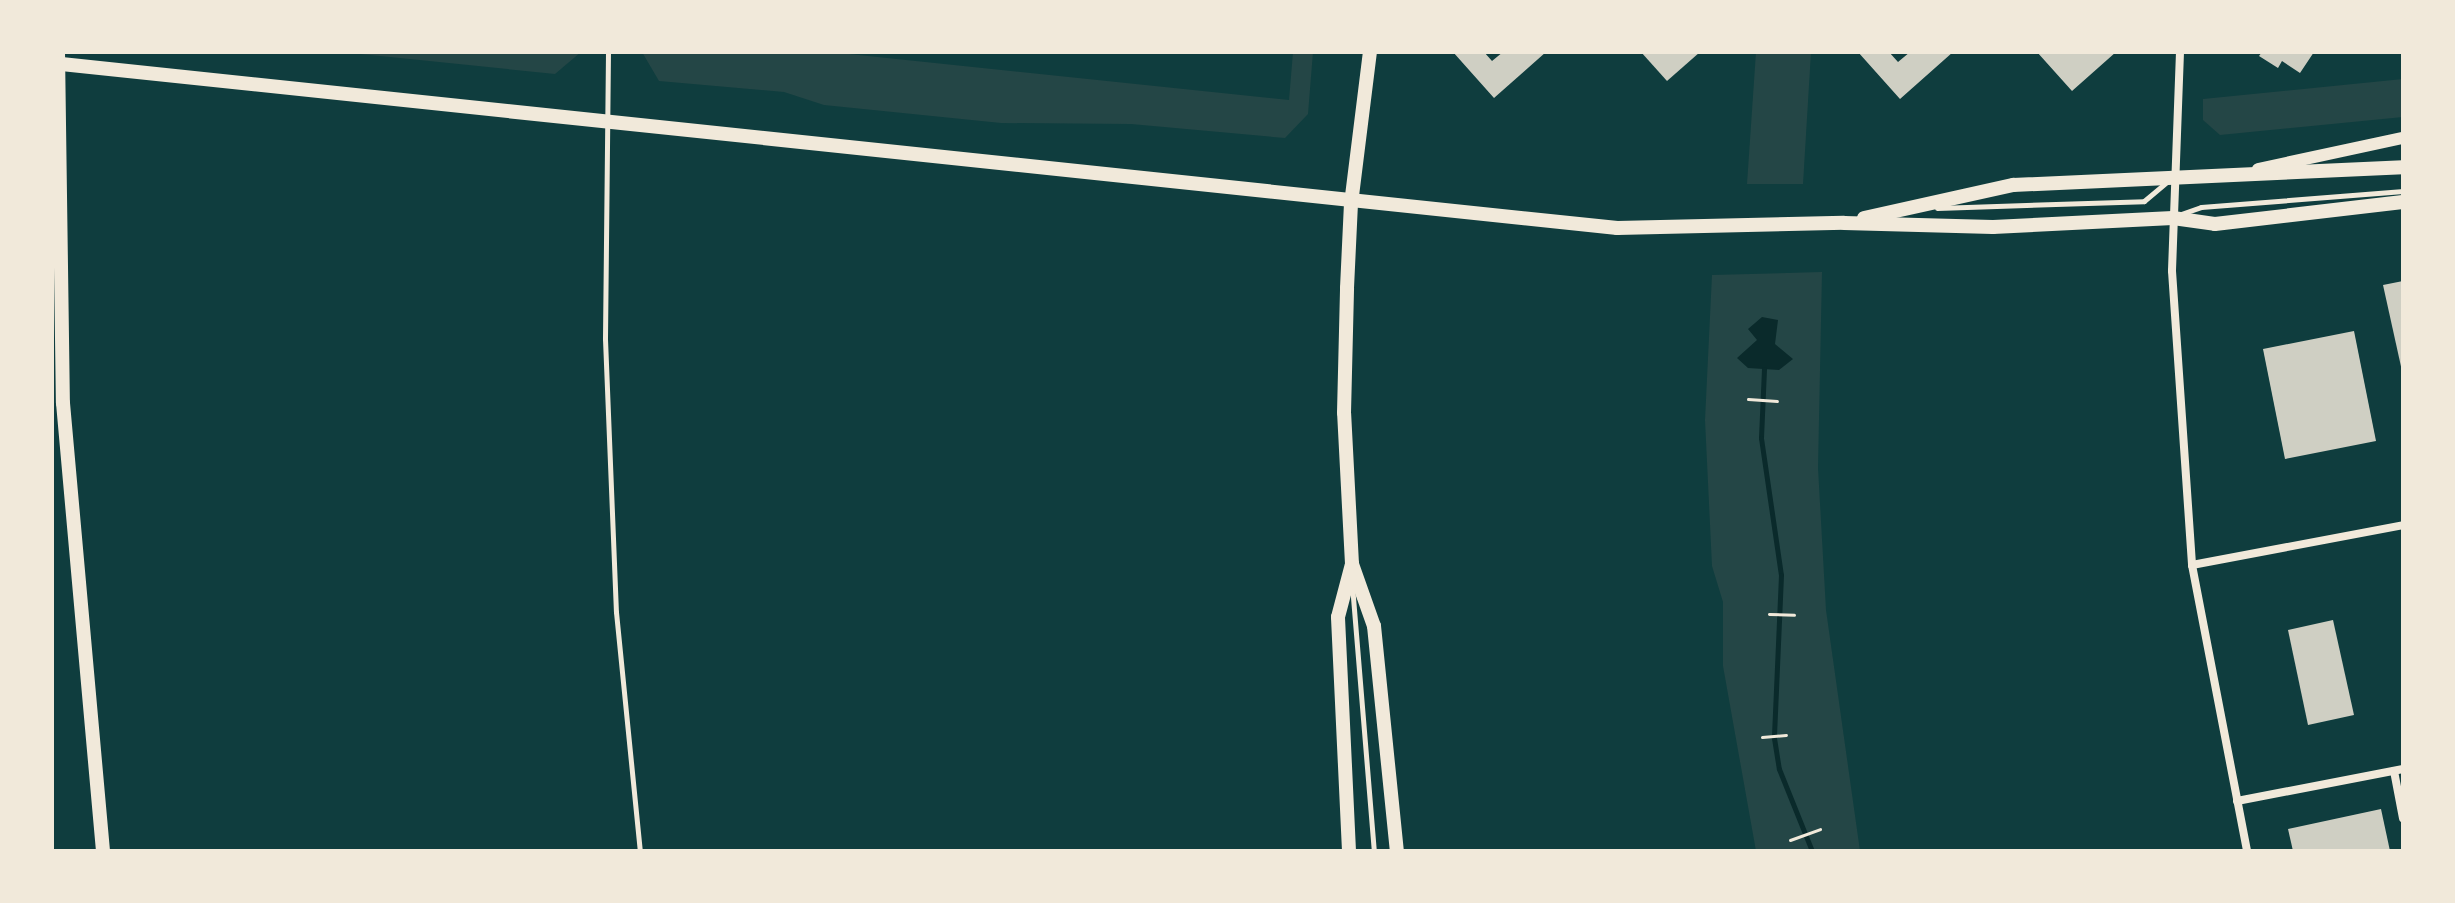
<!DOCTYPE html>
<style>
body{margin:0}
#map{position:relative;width:2455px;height:903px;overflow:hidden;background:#0f3d3e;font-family:"Fira Sans",sans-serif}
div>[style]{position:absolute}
.green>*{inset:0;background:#244646}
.water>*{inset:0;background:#0a2a2b}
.stream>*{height:5px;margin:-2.5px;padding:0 2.5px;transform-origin:2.5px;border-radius:2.5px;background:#0a2a2b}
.building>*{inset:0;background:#cfcfc3}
.path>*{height:3px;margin:-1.5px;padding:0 1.5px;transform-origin:1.5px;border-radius:1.5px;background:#f1e9da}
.service>*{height:5px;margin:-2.5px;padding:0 2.5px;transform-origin:2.5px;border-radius:2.5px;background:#f1e9da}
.minor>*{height:8px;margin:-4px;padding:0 4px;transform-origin:4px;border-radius:4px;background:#f1e9da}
.tertiary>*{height:12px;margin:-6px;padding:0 6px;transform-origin:6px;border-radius:6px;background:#f1e9da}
.secondary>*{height:14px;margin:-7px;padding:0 7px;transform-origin:7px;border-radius:7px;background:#f1e9da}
span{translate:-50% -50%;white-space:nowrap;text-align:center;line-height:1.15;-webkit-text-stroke:7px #f1e9da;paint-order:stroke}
.frame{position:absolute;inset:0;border:54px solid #f1e9da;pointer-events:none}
</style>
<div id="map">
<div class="green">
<div style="clip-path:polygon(341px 52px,581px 52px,555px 74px)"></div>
<div style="clip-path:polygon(642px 52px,830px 52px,1289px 100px,1293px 52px,1313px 52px,1308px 114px,1285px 138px,1131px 124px,1001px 123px,824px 105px,784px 92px,659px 81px)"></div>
<div style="clip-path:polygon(1756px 52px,1811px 52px,1803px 184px,1747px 184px)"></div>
<div style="clip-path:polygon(2403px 79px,2403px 117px,2220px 135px,2203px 120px,2203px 99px)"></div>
<div style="clip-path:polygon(1822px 272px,1818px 468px,1826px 610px,1860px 851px,1756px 851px,1723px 666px,1723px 602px,1712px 566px,1705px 420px,1712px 275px)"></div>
</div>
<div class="water">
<div style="clip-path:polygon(1762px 317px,1778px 320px,1775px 344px,1793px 359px,1779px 370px,1748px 368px,1737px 358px,1757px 340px,1748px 329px)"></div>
</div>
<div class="stream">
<div style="left:1764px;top:369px;width:69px;rotate:92.5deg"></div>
<div style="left:1761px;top:438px;width:138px;rotate:81.7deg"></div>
<div style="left:1781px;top:575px;width:163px;rotate:92.5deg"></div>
<div style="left:1774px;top:738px;width:31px;rotate:81deg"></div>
<div style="left:1779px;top:769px;width:88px;rotate:68.1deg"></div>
</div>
<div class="building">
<div style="clip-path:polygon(1453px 52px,1484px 52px,1492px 61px,1503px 52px,1546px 52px,1494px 98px)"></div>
<div style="clip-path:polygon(1641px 52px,1700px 52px,1667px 81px)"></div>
<div style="clip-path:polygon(1858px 52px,1889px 52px,1898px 62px,1910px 52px,1953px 52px,1900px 99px)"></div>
<div style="clip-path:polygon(2037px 52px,2070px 54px,2116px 52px,2072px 91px)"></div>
<div style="clip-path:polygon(2262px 52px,2314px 52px,2300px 73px,2282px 61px,2278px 68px,2259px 56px)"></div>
<div style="clip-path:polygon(2403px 281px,2403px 371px,2402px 371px,2383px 285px)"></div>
<div style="clip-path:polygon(2354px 331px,2376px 441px,2285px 459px,2263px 349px)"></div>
<div style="clip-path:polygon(2333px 620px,2354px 715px,2308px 725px,2288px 630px)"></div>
<div style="clip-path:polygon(2381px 809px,2390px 851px,2293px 851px,2288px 829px)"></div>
</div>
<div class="path">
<div style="left:1748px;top:399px;width:29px;rotate:4deg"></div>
<div style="left:1769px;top:614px;width:25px;rotate:2deg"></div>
<div style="left:1762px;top:737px;width:24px;rotate:-5deg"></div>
<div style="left:1790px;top:840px;width:32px;rotate:-20deg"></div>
</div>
<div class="service">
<div style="left:608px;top:52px;width:287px;rotate:90.6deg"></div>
<div style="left:605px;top:339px;width:273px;rotate:87.7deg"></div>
<div style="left:616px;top:612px;width:240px;rotate:84.3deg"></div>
<div style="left:1937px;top:208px;width:207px;rotate:-1.9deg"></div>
<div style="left:2144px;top:201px;width:31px;rotate:-40deg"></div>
<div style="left:2181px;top:214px;width:21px;rotate:-19deg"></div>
<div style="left:2201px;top:207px;width:203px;rotate:-4.5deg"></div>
<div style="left:1352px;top:585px;width:267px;rotate:85.3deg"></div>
</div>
<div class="minor">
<div style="left:2180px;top:52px;width:219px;rotate:92.1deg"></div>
<div style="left:2172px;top:271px;width:295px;rotate:86.1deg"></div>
<div style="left:2192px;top:565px;width:291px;rotate:79.1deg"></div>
<div style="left:2192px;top:565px;width:215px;rotate:-10.7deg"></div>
<div style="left:2394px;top:771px;width:48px;rotate:79.2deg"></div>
<div style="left:2237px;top:801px;width:169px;rotate:-10.9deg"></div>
</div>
<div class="tertiary">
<div style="left:2258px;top:169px;width:148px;rotate:-12.1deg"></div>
</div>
<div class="secondary">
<div style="left:58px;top:52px;width:351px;rotate:89.2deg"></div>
<div style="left:63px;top:403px;width:450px;rotate:84.9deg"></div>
<div style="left:52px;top:63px;width:1574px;rotate:6.02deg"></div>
<div style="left:1617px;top:228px;width:227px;rotate:-1.3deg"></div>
<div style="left:1844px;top:223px;width:149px;rotate:1.5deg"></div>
<div style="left:1993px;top:227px;width:180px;rotate:-2.9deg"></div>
<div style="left:2173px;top:218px;width:42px;rotate:8.1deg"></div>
<div style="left:2215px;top:224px;width:189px;rotate:-6.7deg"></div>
<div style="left:1864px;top:218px;width:153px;rotate:-12.5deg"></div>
<div style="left:2013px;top:185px;width:390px;rotate:-2.6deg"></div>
<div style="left:1352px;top:564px;width:66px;rotate:70.5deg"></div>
<div style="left:1374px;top:626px;width:226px;rotate:84.2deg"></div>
<div style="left:1349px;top:851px;width:234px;rotate:-92.7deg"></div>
<div style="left:1338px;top:617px;width:55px;rotate:-75.2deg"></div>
<div style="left:1352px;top:564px;width:151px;rotate:-93deg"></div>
<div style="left:1344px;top:413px;width:125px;rotate:-88.6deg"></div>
<div style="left:1347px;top:288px;width:84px;rotate:-87.3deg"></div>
<div style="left:1351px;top:204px;width:153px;rotate:-82.9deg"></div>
</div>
<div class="frame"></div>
</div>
